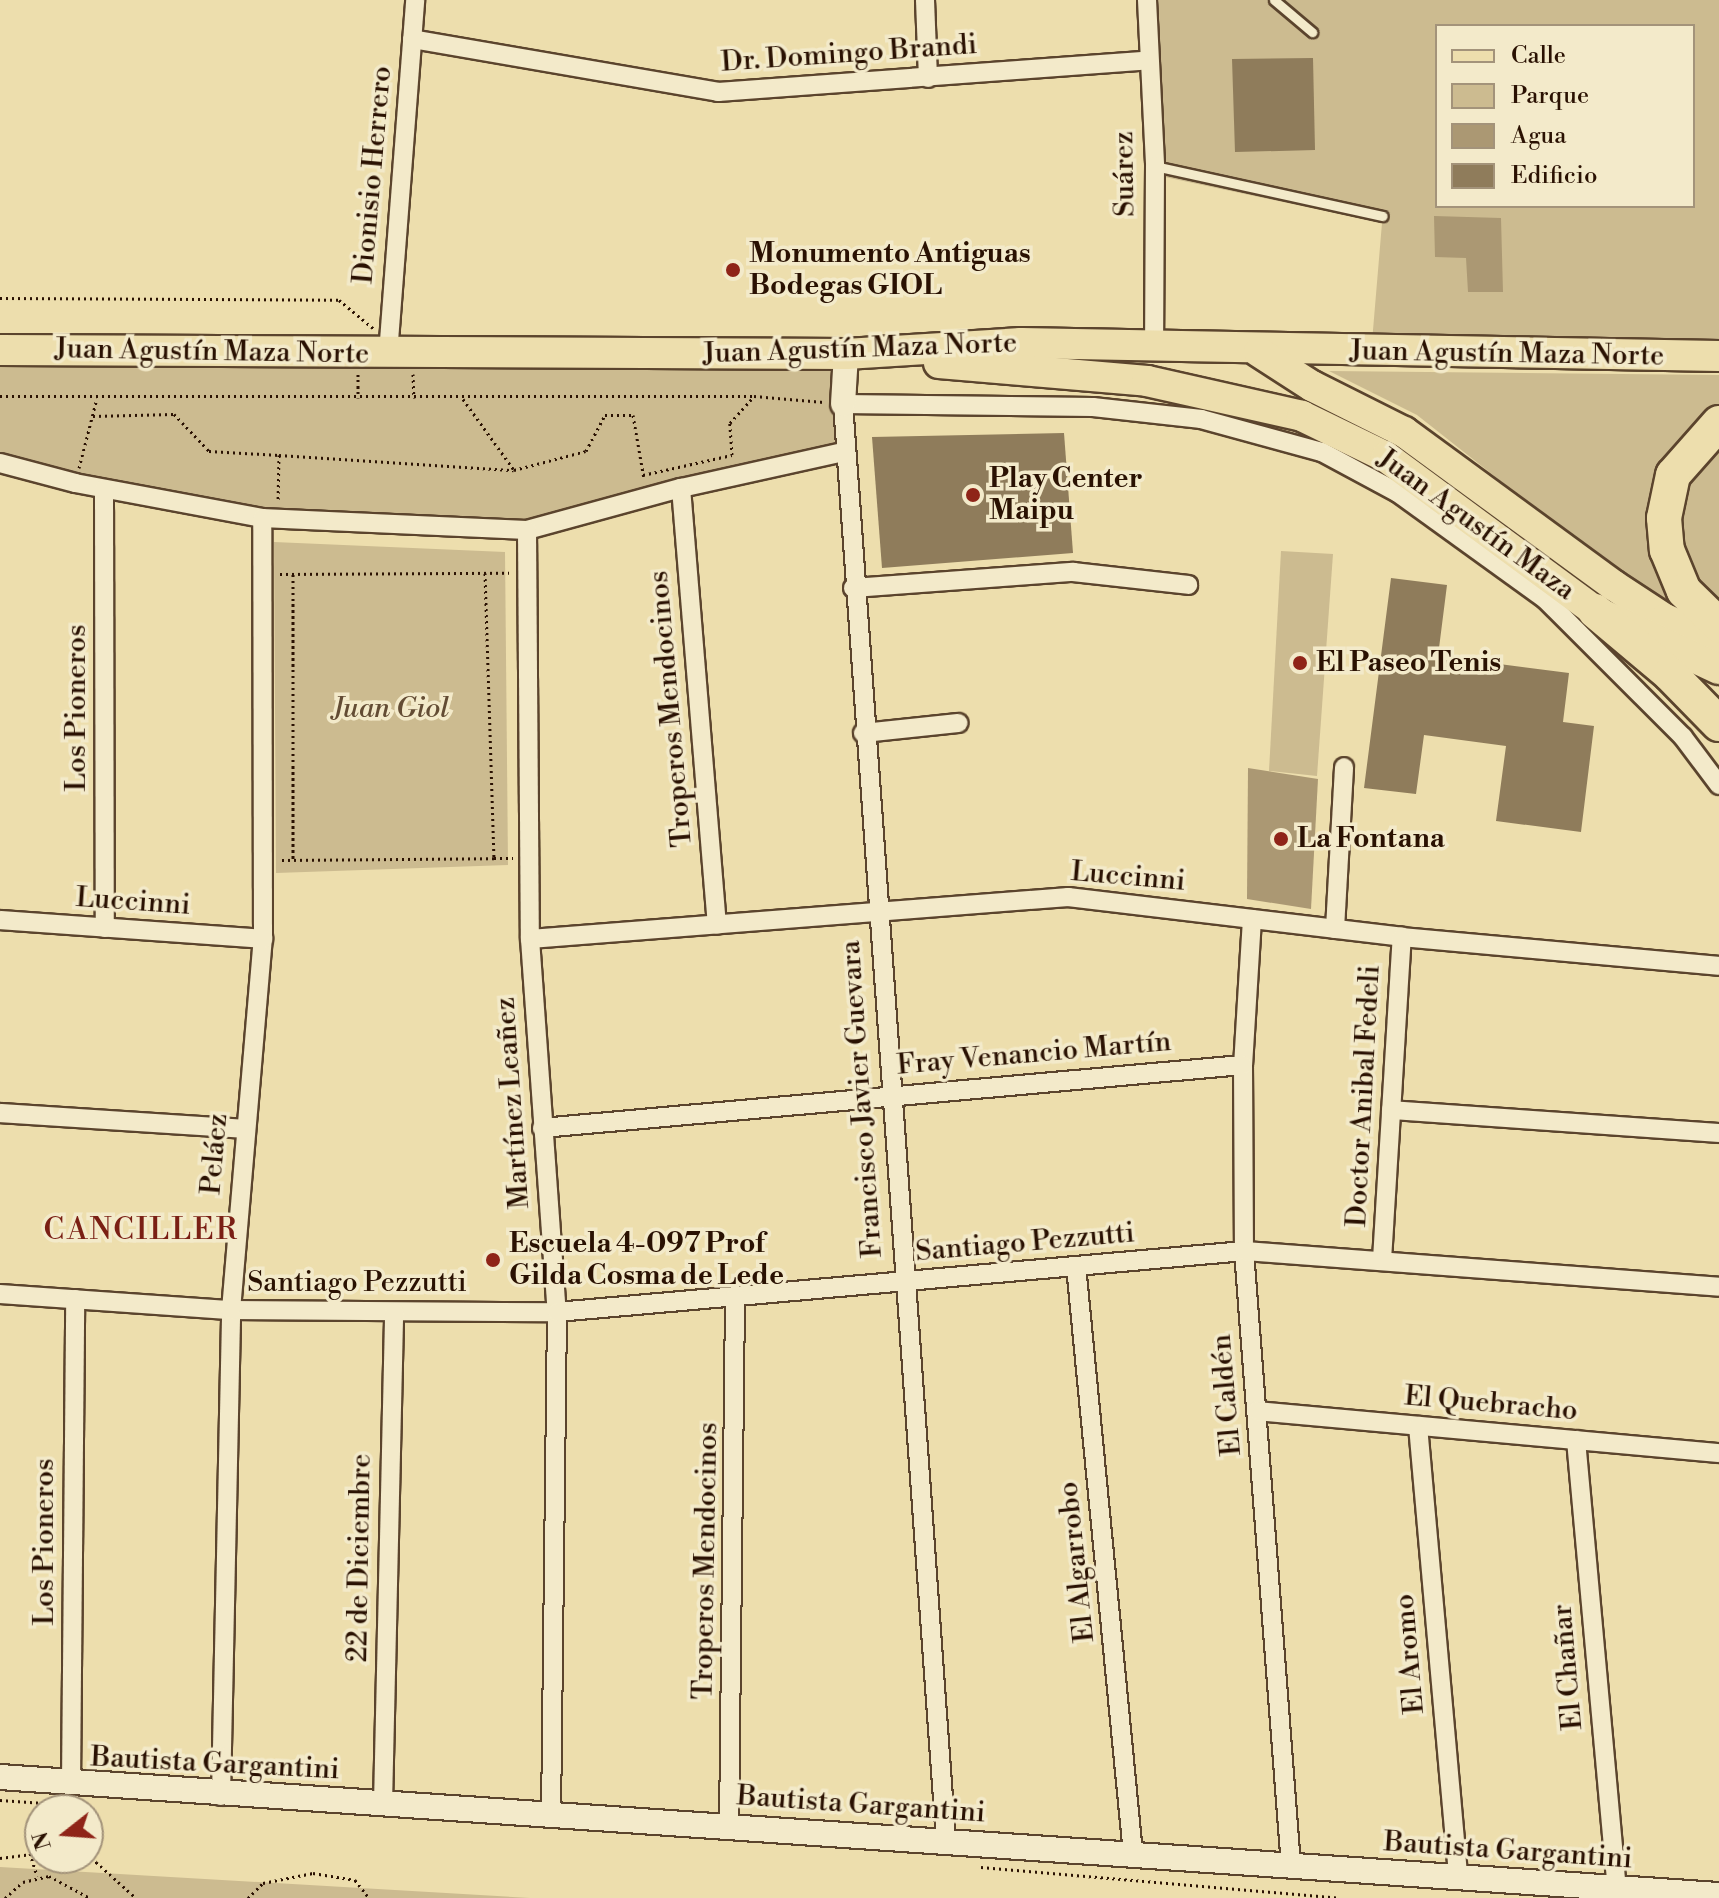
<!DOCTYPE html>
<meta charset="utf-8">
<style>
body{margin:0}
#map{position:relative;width:1719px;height:1898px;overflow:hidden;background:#eddead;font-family:"Libre Bodoni",serif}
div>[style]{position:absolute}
.green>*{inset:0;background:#ccbb90}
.water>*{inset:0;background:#ab9873}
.building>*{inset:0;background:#8f7c5b}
.path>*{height:3px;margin-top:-1.5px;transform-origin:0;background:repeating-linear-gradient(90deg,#2a1102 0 2px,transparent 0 6px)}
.roads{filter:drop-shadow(2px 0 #5b442d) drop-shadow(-2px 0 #5b442d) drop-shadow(0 2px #5b442d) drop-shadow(0 -2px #5b442d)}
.service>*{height:9px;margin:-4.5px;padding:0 4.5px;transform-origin:4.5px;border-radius:4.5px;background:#f3eaca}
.minor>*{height:18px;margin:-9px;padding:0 9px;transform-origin:9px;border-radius:9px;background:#f3eaca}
.tertiary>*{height:24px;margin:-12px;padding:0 12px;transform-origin:12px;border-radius:12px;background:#f3eaca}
.primary>*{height:30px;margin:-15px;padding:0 15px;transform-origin:15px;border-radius:15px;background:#eddead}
.motorway>*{height:34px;margin:-17px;padding:0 17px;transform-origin:17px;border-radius:17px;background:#eddead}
.dots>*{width:22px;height:22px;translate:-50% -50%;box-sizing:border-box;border:4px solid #f3eaca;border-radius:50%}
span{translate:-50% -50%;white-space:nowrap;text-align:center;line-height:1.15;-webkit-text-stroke:7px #f3eaca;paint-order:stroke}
.street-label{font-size:28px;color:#2a1102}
.poi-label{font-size:28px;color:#2a1102;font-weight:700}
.left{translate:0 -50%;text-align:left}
.park-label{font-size:28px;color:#634c34;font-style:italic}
.neighbourhood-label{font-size:30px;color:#7a1f14;letter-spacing:2px}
.legend{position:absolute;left:1435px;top:24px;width:260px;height:184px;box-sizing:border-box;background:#f3eaca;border:2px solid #a3937a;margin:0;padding:10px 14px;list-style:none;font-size:24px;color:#2a1102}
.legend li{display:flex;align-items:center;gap:16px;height:40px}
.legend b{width:40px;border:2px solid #a3937a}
.north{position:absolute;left:24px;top:1794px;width:80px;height:80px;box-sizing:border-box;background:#f3eaca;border:2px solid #a3937a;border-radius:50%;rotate:253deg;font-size:22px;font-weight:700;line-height:32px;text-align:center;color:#2a1102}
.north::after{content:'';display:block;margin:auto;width:28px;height:36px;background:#8f2418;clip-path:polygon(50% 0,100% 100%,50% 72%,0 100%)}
</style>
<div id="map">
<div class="green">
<div style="clip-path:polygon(evenodd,1155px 0,1719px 0,1719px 339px,1372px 342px,1382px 223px,1160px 176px,1155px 0,1437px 26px,1693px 26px,1693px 206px,1437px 206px,1437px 26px)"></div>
<div style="clip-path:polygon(0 350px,846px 354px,844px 452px,527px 530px,262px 518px,0 463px)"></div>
<div style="clip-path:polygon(1329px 371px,1719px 375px,1719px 684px,1601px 560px,1417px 415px)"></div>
<div style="clip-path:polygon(274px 542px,505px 552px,508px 865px,276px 873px)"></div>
<div style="clip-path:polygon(1281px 551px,1333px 554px,1317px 776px,1269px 771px)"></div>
<div style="clip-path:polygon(0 1867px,530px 1898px,0 1898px)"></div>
</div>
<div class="water">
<div style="clip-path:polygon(1434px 216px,1501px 218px,1503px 292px,1468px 292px,1466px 258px,1435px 257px)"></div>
<div style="clip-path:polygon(1248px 768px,1318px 779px,1311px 909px,1247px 899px)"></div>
</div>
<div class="building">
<div style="clip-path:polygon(1313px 58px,1315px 150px,1235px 152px,1232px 59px)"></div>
<div style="clip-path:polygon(1064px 433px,1073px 553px,882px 568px,872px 437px)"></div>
<div style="clip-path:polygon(1391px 578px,1447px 585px,1438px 656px,1569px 673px,1563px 722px,1594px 726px,1581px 832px,1496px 821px,1506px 746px,1424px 735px,1416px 794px,1364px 788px)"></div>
</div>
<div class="path">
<div style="left:0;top:298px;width:339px;rotate:0.3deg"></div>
<div style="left:339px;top:300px;width:45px;rotate:39.6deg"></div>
<div style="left:358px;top:374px;width:24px;rotate:90deg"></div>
<div style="left:413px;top:374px;width:24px;rotate:88deg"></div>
<div style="left:0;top:396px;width:754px"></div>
<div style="left:754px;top:396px;width:70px;rotate:4.9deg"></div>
<div style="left:463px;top:399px;width:87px;rotate:54.3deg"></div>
<div style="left:93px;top:416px;width:81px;rotate:-1.4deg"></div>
<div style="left:174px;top:414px;width:51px;rotate:46.6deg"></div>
<div style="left:209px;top:451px;width:70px;rotate:3.3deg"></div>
<div style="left:279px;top:455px;width:46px;rotate:91.2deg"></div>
<div style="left:279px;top:455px;width:235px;rotate:3.7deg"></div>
<div style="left:514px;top:470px;width:74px;rotate:-14.8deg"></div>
<div style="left:586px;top:451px;width:41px;rotate:-62.2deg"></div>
<div style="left:605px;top:415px;width:28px"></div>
<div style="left:633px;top:415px;width:65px;rotate:80.2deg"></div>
<div style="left:79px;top:468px;width:72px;rotate:-75.6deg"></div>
<div style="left:643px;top:475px;width:91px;rotate:-12.7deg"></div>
<div style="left:732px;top:455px;width:32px;rotate:-94deg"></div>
<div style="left:730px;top:423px;width:36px;rotate:-48deg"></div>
<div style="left:485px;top:573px;width:285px;rotate:88.2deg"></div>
<div style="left:494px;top:858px;width:19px"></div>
<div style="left:280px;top:574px;width:229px;rotate:-0.3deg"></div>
<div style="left:293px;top:574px;width:286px;rotate:90deg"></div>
<div style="left:282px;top:860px;width:212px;rotate:-0.5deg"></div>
<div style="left:0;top:1800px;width:44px;rotate:3.9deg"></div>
<div style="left:30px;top:1853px;width:24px;rotate:73deg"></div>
<div style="left:0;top:1858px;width:40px;rotate:-7.1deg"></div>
<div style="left:84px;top:1858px;width:13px;rotate:18deg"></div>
<div style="left:96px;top:1862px;width:54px;rotate:42deg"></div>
<div style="left:981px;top:1867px;width:360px;rotate:4.9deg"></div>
<div style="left:5px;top:1898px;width:24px;rotate:-42deg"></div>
<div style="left:23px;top:1882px;width:27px;rotate:-13deg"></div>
<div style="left:49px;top:1876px;width:47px;rotate:28.2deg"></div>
<div style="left:248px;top:1898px;width:21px;rotate:-45deg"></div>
<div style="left:263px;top:1883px;width:51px;rotate:-11.3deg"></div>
<div style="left:313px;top:1873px;width:43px;rotate:9.5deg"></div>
<div style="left:355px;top:1880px;width:23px;rotate:52deg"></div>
</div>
<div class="roads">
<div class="service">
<div style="left:1274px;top:0;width:50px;rotate:40.1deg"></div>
<div style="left:1155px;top:166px;width:233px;rotate:12.4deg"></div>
</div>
<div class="minor">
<div style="left:925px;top:0;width:78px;rotate:87.8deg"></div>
<div style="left:1147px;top:0;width:166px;rotate:87.2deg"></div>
<div style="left:1155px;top:166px;width:181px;rotate:90.3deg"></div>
<div style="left:412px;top:39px;width:311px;rotate:9.8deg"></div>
<div style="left:718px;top:92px;width:432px;rotate:-4.2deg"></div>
<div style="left:388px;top:354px;width:355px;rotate:-85.6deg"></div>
<div style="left:0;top:463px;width:78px;rotate:14.9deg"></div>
<div style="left:75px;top:483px;width:190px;rotate:10.6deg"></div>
<div style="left:262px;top:518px;width:265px;rotate:2.6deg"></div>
<div style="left:527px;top:530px;width:160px;rotate:-15.3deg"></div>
<div style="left:681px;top:488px;width:167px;rotate:-12.5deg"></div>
<div style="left:681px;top:488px;width:438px;rotate:85.3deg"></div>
<div style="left:104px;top:489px;width:439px;rotate:89.9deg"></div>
<div style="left:527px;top:530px;width:409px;rotate:89.6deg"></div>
<div style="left:530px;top:939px;width:374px;rotate:85.9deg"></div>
<div style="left:557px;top:1312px;width:503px;rotate:90.68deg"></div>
<div style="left:853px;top:588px;width:221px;rotate:-4.2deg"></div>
<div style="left:1073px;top:572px;width:116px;rotate:6.4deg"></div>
<div style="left:863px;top:733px;width:96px;rotate:-6deg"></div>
<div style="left:1252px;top:919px;width:146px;rotate:93.5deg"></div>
<div style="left:1243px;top:1065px;width:186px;rotate:89.7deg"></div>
<div style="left:1244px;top:1251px;width:617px;rotate:85.63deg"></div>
<div style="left:0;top:920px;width:264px;rotate:4.1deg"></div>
<div style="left:1335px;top:929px;width:162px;rotate:-86.8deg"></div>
<div style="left:530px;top:939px;width:540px;rotate:-4.46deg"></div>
<div style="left:1068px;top:897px;width:336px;rotate:6.8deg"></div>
<div style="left:1402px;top:937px;width:318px;rotate:5.2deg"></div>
<div style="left:1391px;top:1110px;width:329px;rotate:4deg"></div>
<div style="left:0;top:1113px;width:246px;rotate:3.7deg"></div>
<div style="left:542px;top:1128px;width:704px;rotate:-5.14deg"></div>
<div style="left:1382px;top:1260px;width:324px;rotate:-86.5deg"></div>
<div style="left:1076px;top:1266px;width:591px;rotate:84.46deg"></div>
<div style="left:0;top:1294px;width:232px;rotate:4deg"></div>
<div style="left:231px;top:1310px;width:326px;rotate:0.4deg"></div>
<div style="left:557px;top:1312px;width:690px;rotate:-5.07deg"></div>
<div style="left:1244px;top:1251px;width:476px;rotate:4.3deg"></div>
<div style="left:1257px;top:1411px;width:464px;rotate:5.2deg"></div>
<div style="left:1418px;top:1426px;width:454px;rotate:84.9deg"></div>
<div style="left:1576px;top:1440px;width:452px;rotate:84.8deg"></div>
<div style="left:71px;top:1785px;width:486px;rotate:-89.5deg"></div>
<div style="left:221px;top:1796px;width:486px;rotate:-88.8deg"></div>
<div style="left:231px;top:1310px;width:372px;rotate:-85.1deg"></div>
<div style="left:263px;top:939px;width:421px;rotate:-90.1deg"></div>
<div style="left:383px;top:1804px;width:492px;rotate:-88.7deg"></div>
<div style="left:729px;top:1827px;width:531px;rotate:-89.35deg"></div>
<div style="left:946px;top:1840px;width:1440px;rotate:-94.1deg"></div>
<div style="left:843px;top:404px;width:250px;rotate:0.7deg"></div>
<div style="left:1093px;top:407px;width:109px;rotate:6.3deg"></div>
<div style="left:1201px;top:419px;width:125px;rotate:15.3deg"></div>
<div style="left:1322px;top:452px;width:86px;rotate:28.3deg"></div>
<div style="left:1398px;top:493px;width:181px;rotate:35.8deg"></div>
<div style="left:1545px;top:599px;width:195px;rotate:45deg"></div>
<div style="left:1683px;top:737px;width:60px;rotate:53.1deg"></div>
</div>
<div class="tertiary">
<div style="left:843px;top:404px;width:50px;rotate:-86.6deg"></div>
<div style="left:0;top:1777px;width:1723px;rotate:3.93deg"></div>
</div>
<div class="primary">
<div style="left:0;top:350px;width:846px;rotate:0.27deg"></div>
<div style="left:846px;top:354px;width:175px;rotate:-3.6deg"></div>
<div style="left:1021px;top:343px;width:698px;rotate:1.07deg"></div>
<div style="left:1259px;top:352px;width:63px;rotate:32.7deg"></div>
<div style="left:1312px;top:386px;width:103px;rotate:26.6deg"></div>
<div style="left:1404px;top:432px;width:259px;rotate:36.2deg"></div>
<div style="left:1613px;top:585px;width:62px;rotate:33.2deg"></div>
<div style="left:1665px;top:619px;width:59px;rotate:23.1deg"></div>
<div style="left:939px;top:363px;width:209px;rotate:4.9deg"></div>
<div style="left:1147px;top:381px;width:159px;rotate:12.7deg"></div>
<div style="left:1302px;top:416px;width:93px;rotate:26deg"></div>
<div style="left:1386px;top:457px;width:260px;rotate:36.4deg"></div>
<div style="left:1595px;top:611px;width:137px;rotate:25.1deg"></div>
</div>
<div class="motorway">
<div style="left:1719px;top:423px;width:69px;rotate:131.5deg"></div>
<div style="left:1673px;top:475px;width:44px;rotate:101.8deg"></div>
<div style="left:1664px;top:518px;width:32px;rotate:85deg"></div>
<div style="left:1667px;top:550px;width:44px;rotate:67.5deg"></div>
<div style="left:1684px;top:591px;width:49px;rotate:44.2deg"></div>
<div style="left:1595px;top:611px;width:98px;rotate:40deg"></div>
<div style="left:1670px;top:674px;width:70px;rotate:45.6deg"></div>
</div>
</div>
<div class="dots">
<div style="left:733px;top:270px;background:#8f2418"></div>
<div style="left:973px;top:495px;background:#8f2418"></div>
<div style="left:1300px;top:663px;background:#8f2418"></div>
<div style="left:1281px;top:839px;background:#8f2418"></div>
<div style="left:493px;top:1260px;background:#8f2418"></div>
</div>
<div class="street-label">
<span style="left:849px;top:54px;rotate:-4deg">Dr. Domingo Brandi</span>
<span style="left:1125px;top:174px;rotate:-91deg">Suárez</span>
<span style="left:373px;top:175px;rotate:-85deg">Dionisio Herrero</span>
<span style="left:860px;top:349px;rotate:-2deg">Juan Agustín Maza Norte</span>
<span style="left:212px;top:352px;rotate:1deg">Juan Agustín Maza Norte</span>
<span style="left:1507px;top:354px;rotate:1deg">Juan Agustín Maza Norte</span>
<span style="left:1476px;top:525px;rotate:36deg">Juan Agustín Maza</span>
<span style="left:77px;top:708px;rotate:-90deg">Los Pioneros</span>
<span style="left:671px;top:709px;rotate:-95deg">Troperos Mendocinos</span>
<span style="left:1128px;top:877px;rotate:5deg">Luccinni</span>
<span style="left:133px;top:902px;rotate:4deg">Luccinni</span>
<span style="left:1034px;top:1054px;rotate:-5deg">Fray Venancio Martín</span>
<span style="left:1364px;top:1096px;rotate:-87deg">Doctor Anibal Fedeli</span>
<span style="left:862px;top:1099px;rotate:-94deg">Francisco Javier Guevara</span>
<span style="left:513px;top:1103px;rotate:-94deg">Martínez Leañez</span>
<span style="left:215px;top:1154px;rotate:-85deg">Peláez</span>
<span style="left:1025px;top:1243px;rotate:-5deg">Santiago Pezzutti</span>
<span style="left:357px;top:1283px">Santiago Pezzutti</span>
<span style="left:1227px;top:1395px;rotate:-95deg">El Caldén</span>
<span style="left:1491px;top:1404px;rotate:5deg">El Quebracho</span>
<span style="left:45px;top:1542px;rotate:-90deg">Los Pioneros</span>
<span style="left:360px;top:1558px;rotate:-89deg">22 de Diciembre</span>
<span style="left:706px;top:1561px;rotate:-89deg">Troperos Mendocinos</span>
<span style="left:1077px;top:1562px;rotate:-96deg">El Algarrobo</span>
<span style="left:1410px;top:1654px;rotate:-95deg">El Aromo</span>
<span style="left:1568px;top:1667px;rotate:-95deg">El Chañar</span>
<span style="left:215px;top:1764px;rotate:3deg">Bautista Gargantini</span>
<span style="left:861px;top:1805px;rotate:4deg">Bautista Gargantini</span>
<span style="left:1508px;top:1851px;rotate:4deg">Bautista Gargantini</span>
</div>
<div class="poi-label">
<span class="left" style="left:749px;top:270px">Monumento Antiguas<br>Bodegas GIOL</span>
<span class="left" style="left:989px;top:495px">Play Center<br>Maipu</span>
<span class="left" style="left:1316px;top:663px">El Paseo Tenis</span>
<span class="left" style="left:1297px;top:839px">La Fontana</span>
<span class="left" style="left:509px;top:1260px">Escuela 4-097 Prof<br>Gilda Cosma de Lede</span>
</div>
<div class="park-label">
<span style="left:391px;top:709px">Juan Giol</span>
</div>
<div class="neighbourhood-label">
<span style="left:141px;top:1230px">CANCILLER</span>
</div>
<ul class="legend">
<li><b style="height:10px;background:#eddead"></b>Calle</li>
<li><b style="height:22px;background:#ccbb90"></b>Parque</li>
<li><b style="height:22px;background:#ab9873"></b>Agua</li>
<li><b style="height:22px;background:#8f7c5b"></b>Edificio</li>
</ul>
<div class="north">N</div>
</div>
